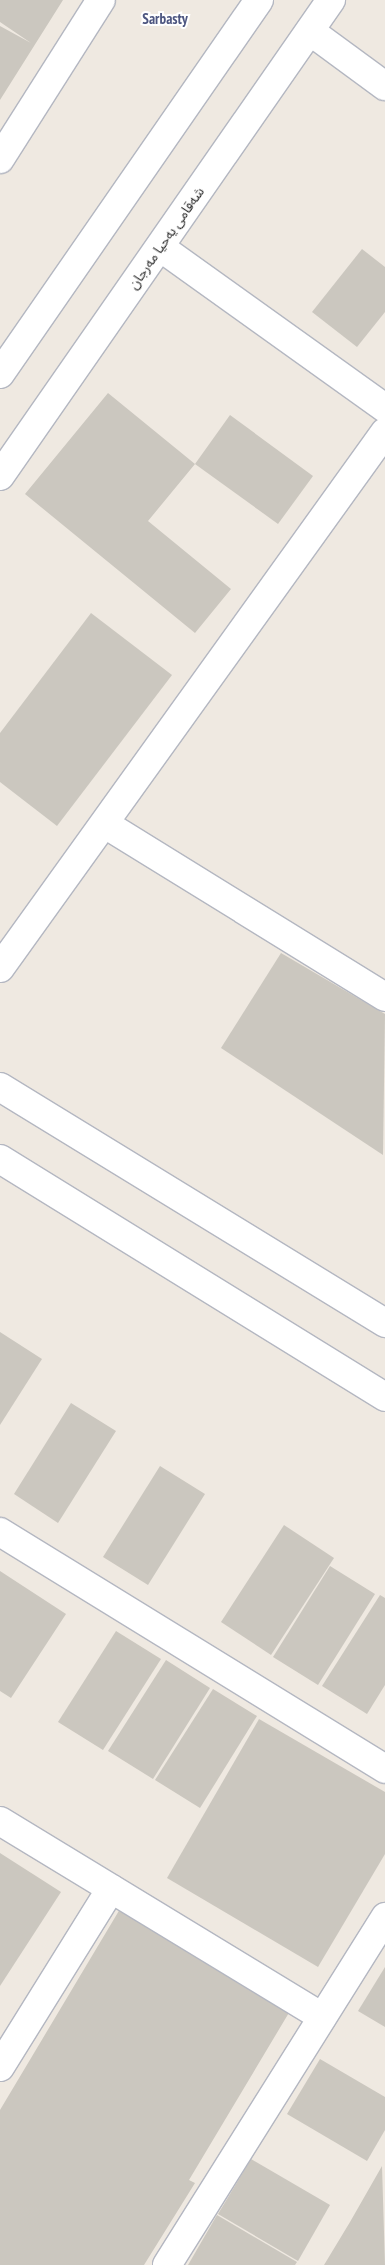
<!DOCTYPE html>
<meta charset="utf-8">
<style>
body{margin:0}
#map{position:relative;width:385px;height:2265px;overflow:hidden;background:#efe9e1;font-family:"PT Sans Narrow","Noto Sans Arabic",sans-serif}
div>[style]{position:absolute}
.building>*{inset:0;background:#cbc7bf}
.roads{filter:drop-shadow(1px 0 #b4b7c1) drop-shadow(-1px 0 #b4b7c1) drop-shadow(0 1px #b4b7c1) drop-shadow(0 -1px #b4b7c1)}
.street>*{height:28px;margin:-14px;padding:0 14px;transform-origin:14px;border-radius:14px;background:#fff}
.secondary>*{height:28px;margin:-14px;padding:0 14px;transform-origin:14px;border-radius:14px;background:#fff}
span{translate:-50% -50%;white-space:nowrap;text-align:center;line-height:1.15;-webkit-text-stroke:4px #fff;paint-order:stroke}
.street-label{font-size:14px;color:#2e2e2e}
.neighbourhood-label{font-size:15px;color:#4d5680;font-weight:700}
</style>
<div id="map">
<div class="building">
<div style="clip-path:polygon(0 0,63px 0,0 100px,0 26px,31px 43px,0 22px)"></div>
<div style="clip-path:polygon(362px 249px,385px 267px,385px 312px,357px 347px,312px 312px)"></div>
<div style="clip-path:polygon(108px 393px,195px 464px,148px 521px,231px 589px,195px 633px,25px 494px)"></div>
<div style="clip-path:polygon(230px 415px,313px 476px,278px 524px,195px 464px)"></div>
<div style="clip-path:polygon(91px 613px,172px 675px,57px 826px,0 782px,0 733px)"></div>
<div style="clip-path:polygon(281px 953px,385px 1014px,383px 1155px,221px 1048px)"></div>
<div style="clip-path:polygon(0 1332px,42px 1359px,0 1425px)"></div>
<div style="clip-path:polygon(71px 1403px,116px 1431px,58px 1523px,14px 1494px)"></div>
<div style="clip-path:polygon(160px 1466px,205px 1494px,148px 1585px,103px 1557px)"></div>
<div style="clip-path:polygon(284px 1525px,334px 1558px,271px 1655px,221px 1622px)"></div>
<div style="clip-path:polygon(330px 1566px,375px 1594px,318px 1685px,273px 1657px)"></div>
<div style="clip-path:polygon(0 1571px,66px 1614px,11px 1698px,0 1691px)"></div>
<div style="clip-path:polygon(380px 1595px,385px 1598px,385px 1685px,367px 1714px,322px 1686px)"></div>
<div style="clip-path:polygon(116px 1631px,161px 1659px,103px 1750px,58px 1722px)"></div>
<div style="clip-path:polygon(166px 1660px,210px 1688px,153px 1779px,108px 1751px)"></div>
<div style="clip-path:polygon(213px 1689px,257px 1716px,200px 1808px,155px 1780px)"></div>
<div style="clip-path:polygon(259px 1719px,385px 1792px,385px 1854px,318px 1967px,167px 1878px)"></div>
<div style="clip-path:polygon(0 1853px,61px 1892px,0 1986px)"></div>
<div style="clip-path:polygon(120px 1909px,290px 2011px,189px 2180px,195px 2183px,144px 2265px,0 2265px,0 2110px)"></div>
<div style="clip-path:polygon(385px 1967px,385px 2027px,358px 2011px)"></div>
<div style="clip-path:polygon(320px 2059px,385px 2097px,385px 2130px,367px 2161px,287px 2114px)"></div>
<div style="clip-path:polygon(251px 2159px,330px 2205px,298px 2261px,218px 2214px)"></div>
<div style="clip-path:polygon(382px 2166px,385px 2265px,324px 2265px,350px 2222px)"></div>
<div style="clip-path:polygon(217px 2215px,297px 2262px,295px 2265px,188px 2265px)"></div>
</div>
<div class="roads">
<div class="street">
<div style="left:310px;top:31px;width:93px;rotate:36.3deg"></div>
<div style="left:0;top:159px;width:188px;rotate:-57.6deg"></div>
<div style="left:160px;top:247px;width:277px;rotate:35.6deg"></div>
<div style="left:105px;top:824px;width:329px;rotate:31.7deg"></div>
<div style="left:0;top:968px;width:660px;rotate:-54.31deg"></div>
<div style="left:0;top:1532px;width:452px;rotate:31.6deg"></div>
<div style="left:0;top:1821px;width:377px;rotate:31.3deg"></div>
<div style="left:0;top:2067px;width:210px;rotate:-58.1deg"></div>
<div style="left:167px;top:2265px;width:411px;rotate:-57.9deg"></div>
</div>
<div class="secondary">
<div style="left:0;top:374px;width:455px;rotate:-55.3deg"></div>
<div style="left:0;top:476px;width:580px;rotate:-55.19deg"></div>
<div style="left:0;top:1087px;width:452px;rotate:31.5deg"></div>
<div style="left:0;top:1159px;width:453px;rotate:31.7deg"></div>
</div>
</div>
<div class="street-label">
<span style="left:166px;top:238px;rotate:-55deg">شەقامی یەحیا مەرجان</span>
</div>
<div class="neighbourhood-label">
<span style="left:165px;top:19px">Sarbasty</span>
</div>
</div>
